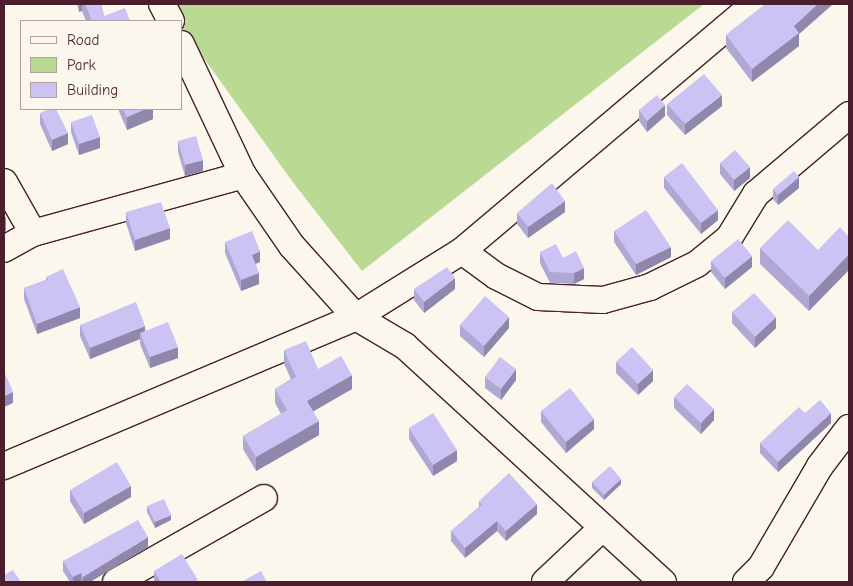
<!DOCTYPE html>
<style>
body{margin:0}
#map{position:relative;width:853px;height:586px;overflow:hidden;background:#fbf7ec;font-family:"Comic Neue",sans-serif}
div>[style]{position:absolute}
.green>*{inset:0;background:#bad992}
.roads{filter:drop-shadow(1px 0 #4a1f2b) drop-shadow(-1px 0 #4a1f2b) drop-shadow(0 1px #4a1f2b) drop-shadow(0 -1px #4a1f2b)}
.minor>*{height:26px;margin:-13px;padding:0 13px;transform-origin:13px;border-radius:13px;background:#fbf7ec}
.wall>*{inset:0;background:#afa8d3}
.shaded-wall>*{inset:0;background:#8f88ac}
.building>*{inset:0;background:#ccc3f5}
span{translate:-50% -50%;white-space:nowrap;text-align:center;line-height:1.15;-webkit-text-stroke:4px #fbf7ec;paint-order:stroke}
.frame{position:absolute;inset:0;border:5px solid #4a1f2b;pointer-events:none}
.legend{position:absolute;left:20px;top:20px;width:162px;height:90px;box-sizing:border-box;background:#fbf7ec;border:1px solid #b4a19f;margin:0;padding:6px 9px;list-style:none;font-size:15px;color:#4a1f2b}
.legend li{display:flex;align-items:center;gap:10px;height:25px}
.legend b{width:25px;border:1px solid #b4a19f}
</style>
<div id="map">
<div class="green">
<div style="clip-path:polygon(165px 4px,704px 4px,362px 271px,292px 181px)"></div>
</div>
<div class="roads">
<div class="minor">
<div style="left:162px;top:4px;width:19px;rotate:62deg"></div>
<div style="left:181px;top:44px;width:145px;rotate:64.7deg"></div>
<div style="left:243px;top:175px;width:86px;rotate:55.4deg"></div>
<div style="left:292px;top:246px;width:96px;rotate:48deg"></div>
<div style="left:356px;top:317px;width:57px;rotate:30.6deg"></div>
<div style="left:405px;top:346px;width:350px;rotate:42.5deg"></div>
<div style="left:4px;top:182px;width:59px;rotate:60.4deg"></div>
<div style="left:33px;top:233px;width:218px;rotate:-15.4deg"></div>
<div style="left:4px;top:249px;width:33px;rotate:-29deg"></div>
<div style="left:462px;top:251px;width:42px;rotate:36.3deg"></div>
<div style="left:496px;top:276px;width:47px;rotate:26.6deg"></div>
<div style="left:538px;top:297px;width:65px;rotate:2.6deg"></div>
<div style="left:603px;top:300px;width:49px;rotate:-15.5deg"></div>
<div style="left:650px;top:287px;width:52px;rotate:-26.1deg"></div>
<div style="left:697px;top:264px;width:41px;rotate:-39.1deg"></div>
<div style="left:729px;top:238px;width:52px;rotate:-58.5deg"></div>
<div style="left:756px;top:194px;width:122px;rotate:-40.3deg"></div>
<div style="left:4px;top:466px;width:382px;rotate:-22.9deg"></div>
<div style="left:356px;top:317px;width:125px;rotate:-31.9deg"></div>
<div style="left:462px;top:251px;width:382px;rotate:-40.2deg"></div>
<div style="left:116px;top:582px;width:170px;rotate:-29.6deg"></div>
<div style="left:545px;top:582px;width:77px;rotate:-43.4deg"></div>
<div style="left:746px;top:582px;width:21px;rotate:-45deg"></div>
<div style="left:761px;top:567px;width:117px;rotate:-59.7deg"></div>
<div style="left:820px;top:466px;width:48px;rotate:-52.7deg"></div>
</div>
</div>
<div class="wall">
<div style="clip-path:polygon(77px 4px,101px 4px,104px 16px,130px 21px,86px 21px,82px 11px,79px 12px)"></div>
<div style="clip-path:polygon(764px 4px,833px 4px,799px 34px,799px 46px,752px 82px,726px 48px,726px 35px,763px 6px)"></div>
<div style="clip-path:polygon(667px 104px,722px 106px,685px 135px,667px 115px)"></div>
<div style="clip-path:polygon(118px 109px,153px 109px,153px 119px,127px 130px)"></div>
<div style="clip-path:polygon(639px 110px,665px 116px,647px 132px,639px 121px)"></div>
<div style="clip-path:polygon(40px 113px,68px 144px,52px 151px,40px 124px)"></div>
<div style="clip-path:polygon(71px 122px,100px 148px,79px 155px,71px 132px)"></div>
<div style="clip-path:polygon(178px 141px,203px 171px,185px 176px,178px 152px)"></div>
<div style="clip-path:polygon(720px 163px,750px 178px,734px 191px,720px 174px)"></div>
<div style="clip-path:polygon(664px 177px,718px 220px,701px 234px,664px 188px)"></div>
<div style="clip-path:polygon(799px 188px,778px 205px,773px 199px,773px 189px)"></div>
<div style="clip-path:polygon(126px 212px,170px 239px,135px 251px,126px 223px)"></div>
<div style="clip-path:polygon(565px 212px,528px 238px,517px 224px,517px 213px)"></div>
<div style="clip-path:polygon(614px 231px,671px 257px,636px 275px,614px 242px)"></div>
<div style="clip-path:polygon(225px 242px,260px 262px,256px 264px,259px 284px,241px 291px,225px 253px)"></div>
<div style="clip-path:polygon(760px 248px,818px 250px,809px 311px,760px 264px)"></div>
<div style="clip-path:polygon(540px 252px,563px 258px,584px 279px,574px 284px,550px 283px,540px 263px)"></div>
<div style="clip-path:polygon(711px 261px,752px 267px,725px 289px,711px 272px)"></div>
<div style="clip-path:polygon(46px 277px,80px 318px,37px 334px,24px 299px,24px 288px,46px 280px)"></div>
<div style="clip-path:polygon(414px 289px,455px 289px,424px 313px,414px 300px)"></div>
<div style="clip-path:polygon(732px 312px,776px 328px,755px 348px,732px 323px)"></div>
<div style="clip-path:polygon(80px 325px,145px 331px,178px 358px,150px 368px,140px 344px,140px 339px,90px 359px,80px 336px)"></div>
<div style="clip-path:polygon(460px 325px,509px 328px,484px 357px,460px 336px)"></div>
<div style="clip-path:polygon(284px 350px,352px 389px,313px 411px,319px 435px,256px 471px,243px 449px,243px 436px,281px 414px,275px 403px,275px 389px,291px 379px,284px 364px)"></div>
<div style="clip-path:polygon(616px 362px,653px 381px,638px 395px,616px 373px)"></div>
<div style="clip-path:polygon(485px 377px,516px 380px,501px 400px,485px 388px)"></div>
<div style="clip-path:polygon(674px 397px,714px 420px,701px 434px,674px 408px)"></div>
<div style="clip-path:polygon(541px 411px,594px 429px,566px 453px,541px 422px)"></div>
<div style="clip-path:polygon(805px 413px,831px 423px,778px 472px,760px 453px,760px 443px)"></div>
<div style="clip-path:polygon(409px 428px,457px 461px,433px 476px,409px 439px)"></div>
<div style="clip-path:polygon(592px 482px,621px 484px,604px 500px,592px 488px)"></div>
<div style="clip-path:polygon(70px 490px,131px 497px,84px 524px,70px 501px)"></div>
<div style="clip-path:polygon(479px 501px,537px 514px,506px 541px,497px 531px,465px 558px,451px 541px,451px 531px,479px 507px)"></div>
<div style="clip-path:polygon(147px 506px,171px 520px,155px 528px,147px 512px)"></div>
<div style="clip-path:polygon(148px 547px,90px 582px,70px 582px,63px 571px,63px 561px)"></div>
<div style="clip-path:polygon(154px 571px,198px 582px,154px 582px)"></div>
</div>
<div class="shaded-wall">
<div style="clip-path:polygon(79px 4px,82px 4px,82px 11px,79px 12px)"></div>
<div style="clip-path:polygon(818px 4px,833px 4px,799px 34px,799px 46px,752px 82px,752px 69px,794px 26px)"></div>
<div style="clip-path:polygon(722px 95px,722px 106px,685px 135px,685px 124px)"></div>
<div style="clip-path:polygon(665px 105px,665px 116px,647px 132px,647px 121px)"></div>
<div style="clip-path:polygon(146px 109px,153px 109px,153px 119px,127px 130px,127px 117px)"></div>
<div style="clip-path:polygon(68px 133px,68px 144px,52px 151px,52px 140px)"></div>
<div style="clip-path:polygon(100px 137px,100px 148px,79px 155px,79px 144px)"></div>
<div style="clip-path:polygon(203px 160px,203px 171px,185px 176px,185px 165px)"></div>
<div style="clip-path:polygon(750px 167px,750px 178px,734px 191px,734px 180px)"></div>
<div style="clip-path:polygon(799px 177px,799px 188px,778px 205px,778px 195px)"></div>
<div style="clip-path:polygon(565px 201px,565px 212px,528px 238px,528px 227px)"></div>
<div style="clip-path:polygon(718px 210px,718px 220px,701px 234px,701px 223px)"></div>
<div style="clip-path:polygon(6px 217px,6px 231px,4px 232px,4px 218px)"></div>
<div style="clip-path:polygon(170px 228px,170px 239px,135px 251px,135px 240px)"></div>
<div style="clip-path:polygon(671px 247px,671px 257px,636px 275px,636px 264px)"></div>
<div style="clip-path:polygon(260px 251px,260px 262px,252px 265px,252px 255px)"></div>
<div style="clip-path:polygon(849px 254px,849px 270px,809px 311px,809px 296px)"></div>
<div style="clip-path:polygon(752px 256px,752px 267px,725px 289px,725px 278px)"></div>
<div style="clip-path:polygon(584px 268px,584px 279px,574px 284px,574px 273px)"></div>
<div style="clip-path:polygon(259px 273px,259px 284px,241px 291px,241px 280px)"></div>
<div style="clip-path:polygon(455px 278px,455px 289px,424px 313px,424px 302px)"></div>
<div style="clip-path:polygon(80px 307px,80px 318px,37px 334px,37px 324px)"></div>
<div style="clip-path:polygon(509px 317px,509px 328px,484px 357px,484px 346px)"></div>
<div style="clip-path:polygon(776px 317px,776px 328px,755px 348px,755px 337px)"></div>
<div style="clip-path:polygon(145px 326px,145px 337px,140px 333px,140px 339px,90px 359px,90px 348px)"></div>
<div style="clip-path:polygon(178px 347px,178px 358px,150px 368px,150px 357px)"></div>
<div style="clip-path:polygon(516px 369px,516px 380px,501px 400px,501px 389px)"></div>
<div style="clip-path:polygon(653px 370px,653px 381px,638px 395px,638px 384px)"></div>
<div style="clip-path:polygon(352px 375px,352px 389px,307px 415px,307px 401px)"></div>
<div style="clip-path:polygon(13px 392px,13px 403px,4px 407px,4px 396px)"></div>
<div style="clip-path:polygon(714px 409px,714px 420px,701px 434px,701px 423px)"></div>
<div style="clip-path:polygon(831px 413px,831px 423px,778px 472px,778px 462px)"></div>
<div style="clip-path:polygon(594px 419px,594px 429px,566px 453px,566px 442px)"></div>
<div style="clip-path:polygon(319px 421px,319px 435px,256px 471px,256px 457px)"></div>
<div style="clip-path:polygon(457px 450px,457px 461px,433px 476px,433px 465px)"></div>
<div style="clip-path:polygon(621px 479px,621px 484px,604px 500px,604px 495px)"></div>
<div style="clip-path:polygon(131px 486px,131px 497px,84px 524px,84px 513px)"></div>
<div style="clip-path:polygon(537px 504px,537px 514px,506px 541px,506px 531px)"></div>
<div style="clip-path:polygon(171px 515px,171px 520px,155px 528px,155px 522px)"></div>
<div style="clip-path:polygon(497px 521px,497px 531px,465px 558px,465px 548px)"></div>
<div style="clip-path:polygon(148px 537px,148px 547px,90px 582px,83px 582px,83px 577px)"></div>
<div style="clip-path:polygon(81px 573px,81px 582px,73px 582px,73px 577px)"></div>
</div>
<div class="building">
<div style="clip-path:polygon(85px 4px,101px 4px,104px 16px,125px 8px,130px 21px,92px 21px)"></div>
<div style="clip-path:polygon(764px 4px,818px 4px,794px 26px,799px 33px,752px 69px,726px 35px,763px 6px)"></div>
<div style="clip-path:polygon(704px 74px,722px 95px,685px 124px,667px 104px)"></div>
<div style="clip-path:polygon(657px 95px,665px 105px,647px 121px,639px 110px)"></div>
<div style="clip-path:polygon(49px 109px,56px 109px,68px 133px,52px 140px,40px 113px)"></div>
<div style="clip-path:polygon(123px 109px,146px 109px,127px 117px)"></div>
<div style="clip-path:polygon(92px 115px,100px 137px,79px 144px,71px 122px)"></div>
<div style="clip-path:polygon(196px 136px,203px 160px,185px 165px,178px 141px)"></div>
<div style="clip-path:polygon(735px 150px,750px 167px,734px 180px,720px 163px)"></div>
<div style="clip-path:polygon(682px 163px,718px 210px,701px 223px,664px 177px)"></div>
<div style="clip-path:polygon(794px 171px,799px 177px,778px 195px,773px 189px)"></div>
<div style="clip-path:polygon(552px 183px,565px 201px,528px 227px,517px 213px)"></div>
<div style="clip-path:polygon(161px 202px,170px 228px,135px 240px,126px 212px)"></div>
<div style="clip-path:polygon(646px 210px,671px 247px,636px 264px,614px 231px)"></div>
<div style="clip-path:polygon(788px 220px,818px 250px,840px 227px,849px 237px,849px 254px,809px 296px,760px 248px)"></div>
<div style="clip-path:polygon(252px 231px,260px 251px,252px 255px,259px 273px,241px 280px,225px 242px)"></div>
<div style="clip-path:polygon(738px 239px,752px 256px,725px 278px,711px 261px)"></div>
<div style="clip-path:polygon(556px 244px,563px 258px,576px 251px,584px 268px,574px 273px,550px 272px,540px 252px)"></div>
<div style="clip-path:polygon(447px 267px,455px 278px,424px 302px,414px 289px)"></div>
<div style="clip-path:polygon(63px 269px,80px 307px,37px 324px,24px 288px,48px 280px,46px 277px)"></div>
<div style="clip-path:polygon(754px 293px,776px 317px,755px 337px,732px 312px)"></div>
<div style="clip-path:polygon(485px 296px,509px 317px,484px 346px,460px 325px)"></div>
<div style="clip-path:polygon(136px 302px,145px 326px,90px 348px,80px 325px)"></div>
<div style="clip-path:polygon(168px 322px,178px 347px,150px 357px,140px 333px)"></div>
<div style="clip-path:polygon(306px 341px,318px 369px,341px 356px,352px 375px,307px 401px,319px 421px,256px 457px,243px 436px,287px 410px,275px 389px,296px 377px,284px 350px)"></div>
<div style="clip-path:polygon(632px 347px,653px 370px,638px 384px,616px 362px)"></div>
<div style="clip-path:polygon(500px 357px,516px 369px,501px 389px,485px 377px)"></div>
<div style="clip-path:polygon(4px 371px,13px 392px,4px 396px)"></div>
<div style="clip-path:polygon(687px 384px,714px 409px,701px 423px,674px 397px)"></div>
<div style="clip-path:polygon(570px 388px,594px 419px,566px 442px,541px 411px)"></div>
<div style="clip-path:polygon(820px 400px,831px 413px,778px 462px,760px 443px,799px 407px,805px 413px)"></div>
<div style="clip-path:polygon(433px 413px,457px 450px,433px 465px,409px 428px)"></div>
<div style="clip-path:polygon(117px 462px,131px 486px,84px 513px,70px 490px)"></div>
<div style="clip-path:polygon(610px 466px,621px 479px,604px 495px,592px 482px)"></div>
<div style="clip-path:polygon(509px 473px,537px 504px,506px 531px,497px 521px,465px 548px,451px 531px,482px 505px,479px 501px)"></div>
<div style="clip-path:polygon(164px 499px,171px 515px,155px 522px,147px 506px)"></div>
<div style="clip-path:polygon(138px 520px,148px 537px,83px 577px,81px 573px,73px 577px,63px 561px)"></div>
<div style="clip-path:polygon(182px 554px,198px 580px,195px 582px,161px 582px,154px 571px)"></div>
<div style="clip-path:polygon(13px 570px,21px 582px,4px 582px,4px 575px)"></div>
<div style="clip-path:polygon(261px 571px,267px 582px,241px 582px)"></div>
</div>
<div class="frame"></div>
<ul class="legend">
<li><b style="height:6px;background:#fbf7ec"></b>Road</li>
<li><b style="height:14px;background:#bad992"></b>Park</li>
<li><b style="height:14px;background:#ccc3f5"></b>Building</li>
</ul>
</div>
